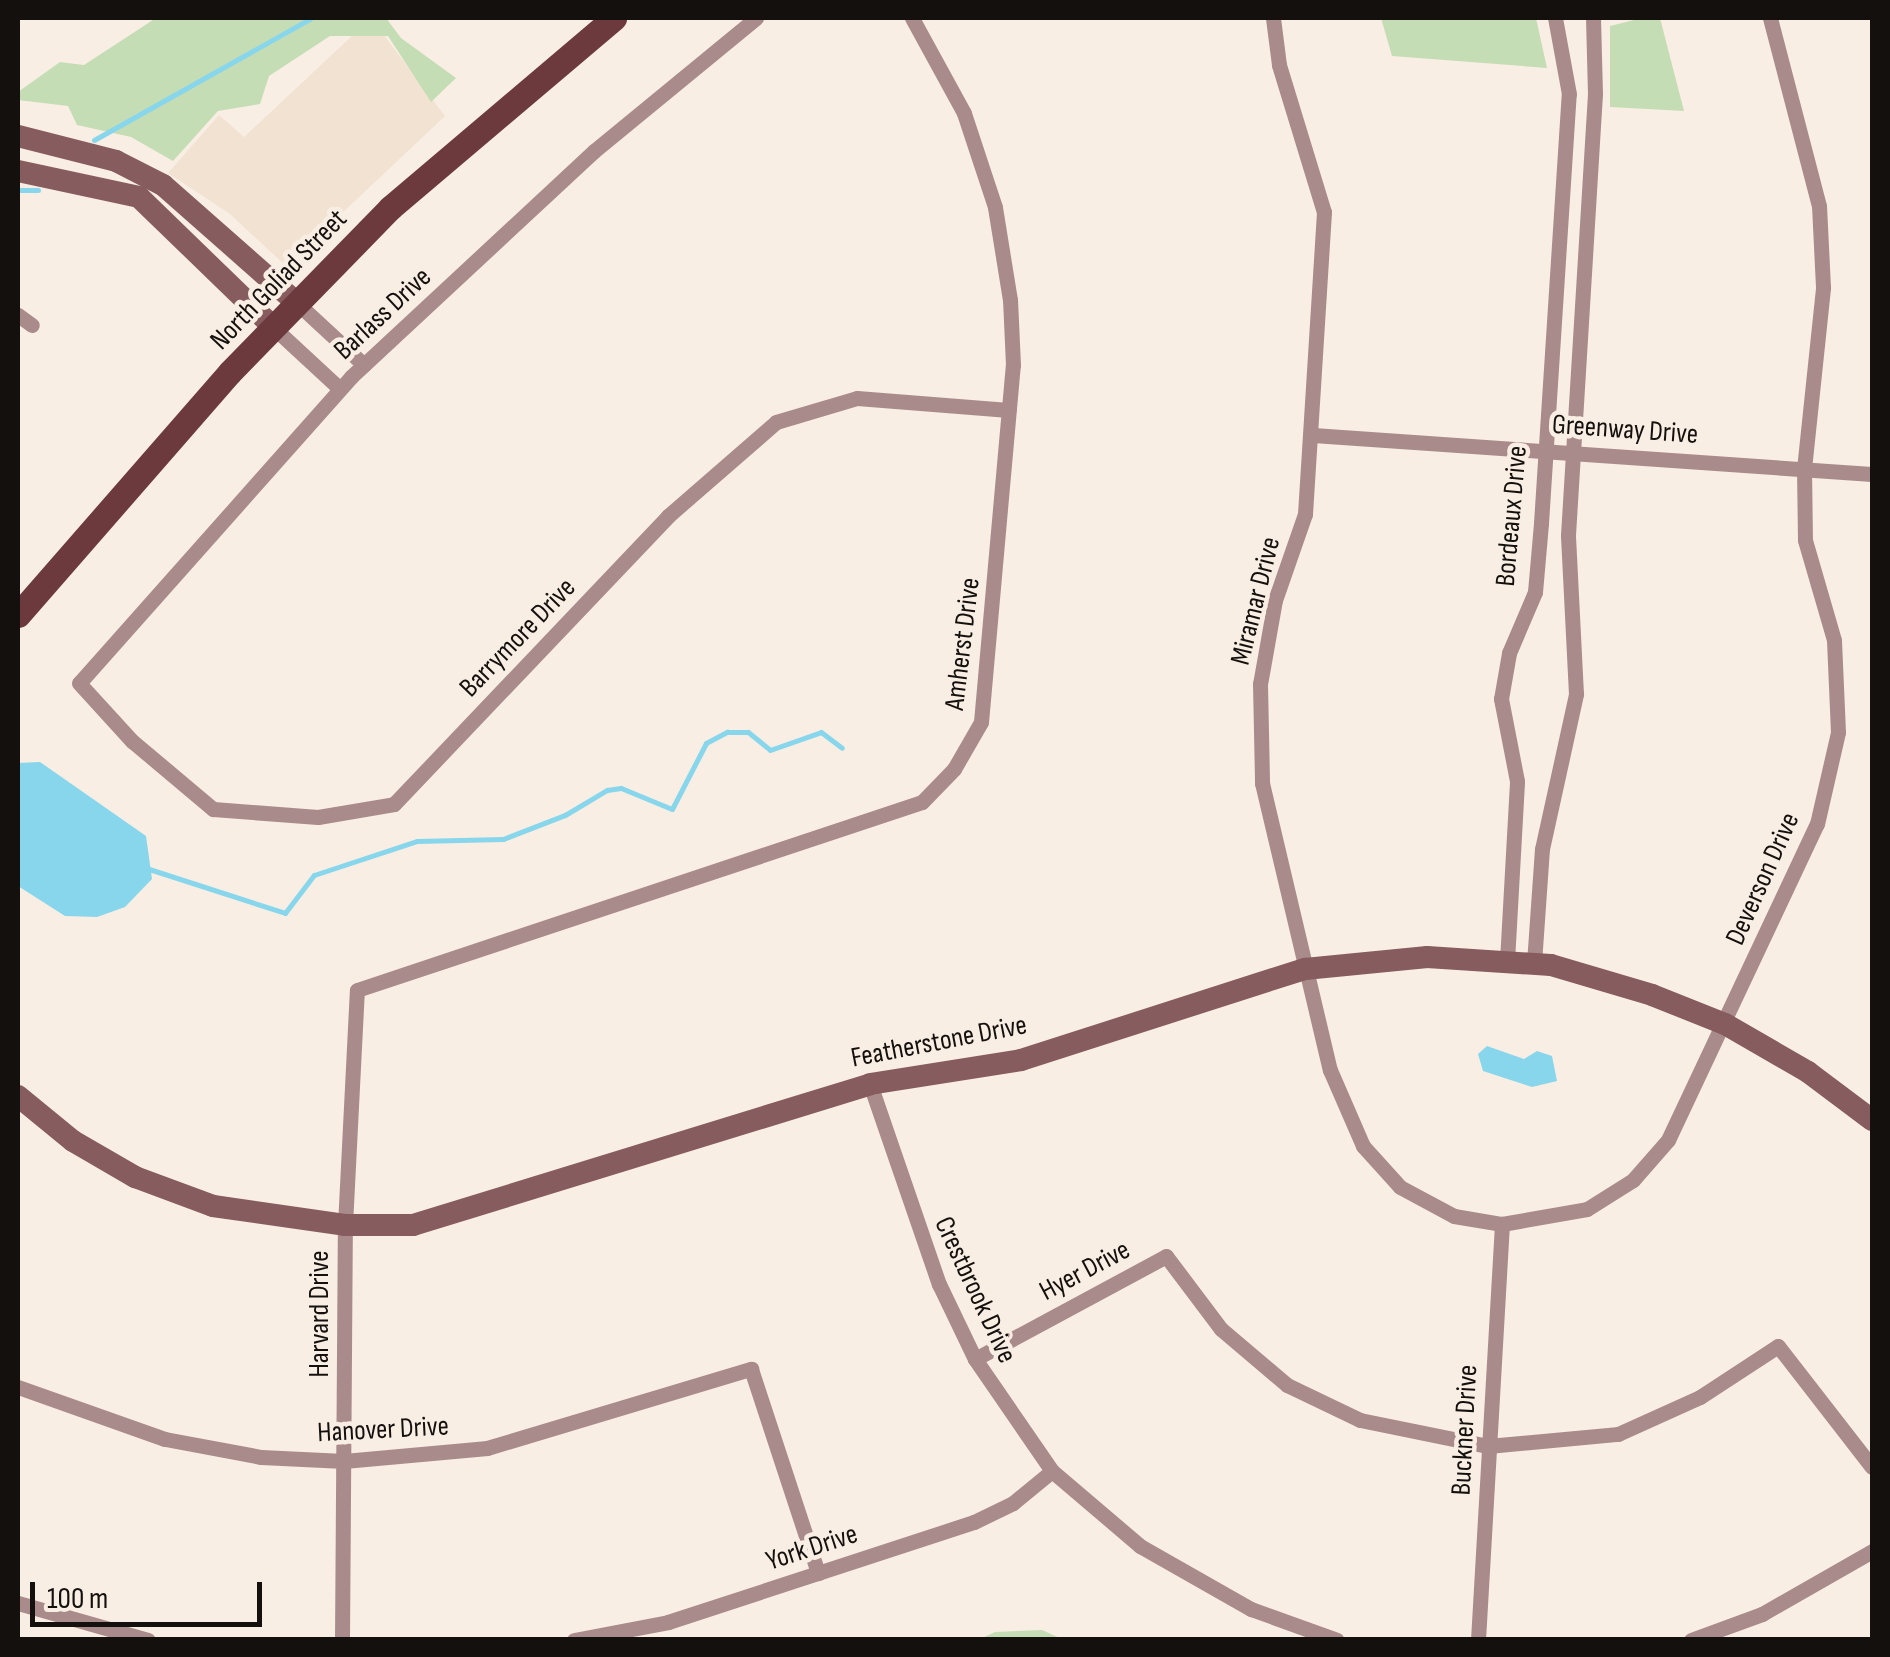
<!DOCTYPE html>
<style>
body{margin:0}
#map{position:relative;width:1890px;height:1657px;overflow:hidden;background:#f9eee4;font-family:"Sofia Sans Condensed",sans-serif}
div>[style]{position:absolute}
.built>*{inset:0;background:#f2e2d2}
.green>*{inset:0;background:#c5ddb5}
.water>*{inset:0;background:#87d6ec}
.stream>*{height:5px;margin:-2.5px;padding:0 2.5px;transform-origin:2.5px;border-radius:2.5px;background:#87d6ec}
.street>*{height:15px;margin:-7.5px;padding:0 7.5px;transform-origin:7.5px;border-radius:7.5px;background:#aa8b8c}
.secondary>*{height:22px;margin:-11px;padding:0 11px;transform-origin:11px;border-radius:11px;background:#875c5e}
.primary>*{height:25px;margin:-12.5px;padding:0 12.5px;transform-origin:12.5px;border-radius:12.5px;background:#6c3a3d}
span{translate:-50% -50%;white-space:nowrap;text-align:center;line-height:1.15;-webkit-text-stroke:9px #f9eee4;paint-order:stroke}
.street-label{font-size:28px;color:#14100d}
.frame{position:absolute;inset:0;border:20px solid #14100d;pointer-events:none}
.scale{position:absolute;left:30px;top:1582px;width:232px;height:45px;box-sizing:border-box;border:5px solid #14100d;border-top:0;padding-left:12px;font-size:30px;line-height:35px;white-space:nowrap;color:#14100d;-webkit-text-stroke:8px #f9eee4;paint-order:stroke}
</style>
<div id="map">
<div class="built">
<div style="clip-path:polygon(371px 18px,445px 116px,286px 266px,230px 214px,168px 173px,219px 115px,244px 137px)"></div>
</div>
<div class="green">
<div style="clip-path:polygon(156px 18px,386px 18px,401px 38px,456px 78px,431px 102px,388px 36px,330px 36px,269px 76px,260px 104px,218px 111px,173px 161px,131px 137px,77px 125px,68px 106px,18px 100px,18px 92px,60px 62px,84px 65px)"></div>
<div style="clip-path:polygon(1381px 18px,1536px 18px,1547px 68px,1392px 56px)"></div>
<div style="clip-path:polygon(1642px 18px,1660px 18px,1684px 111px,1610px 107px,1610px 26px)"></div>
<div style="clip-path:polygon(1042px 1630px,1062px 1639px,980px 1639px,995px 1632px)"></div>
</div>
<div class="water">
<div style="clip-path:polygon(40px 762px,146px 836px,152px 879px,125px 907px,97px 917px,65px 916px,18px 886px,18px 763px)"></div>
<div style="clip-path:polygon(1487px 1046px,1524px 1059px,1537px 1051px,1552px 1056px,1557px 1081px,1532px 1087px,1483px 1071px,1478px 1054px)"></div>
</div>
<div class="stream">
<div style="left:94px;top:140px;width:249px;rotate:-29.3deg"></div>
<div style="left:18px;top:190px;width:20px"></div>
<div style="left:149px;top:869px;width:143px;rotate:17.9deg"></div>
<div style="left:285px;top:913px;width:48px;rotate:-52.7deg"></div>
<div style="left:314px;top:875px;width:108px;rotate:-18.3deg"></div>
<div style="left:417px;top:841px;width:86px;rotate:-1.3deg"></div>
<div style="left:503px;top:839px;width:66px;rotate:-21.2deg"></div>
<div style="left:565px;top:815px;width:49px;rotate:-30.8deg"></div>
<div style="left:607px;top:790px;width:14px;rotate:-8deg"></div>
<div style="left:621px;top:788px;width:55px;rotate:22.4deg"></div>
<div style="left:672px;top:809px;width:74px;rotate:-62.7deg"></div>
<div style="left:706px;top:743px;width:24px;rotate:-28deg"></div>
<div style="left:727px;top:732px;width:21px"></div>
<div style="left:748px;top:732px;width:28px;rotate:39deg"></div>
<div style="left:770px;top:750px;width:54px;rotate:-19.4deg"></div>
<div style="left:821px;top:732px;width:26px;rotate:37deg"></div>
</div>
<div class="street">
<div style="left:756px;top:18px;width:210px;rotate:140.6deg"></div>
<div style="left:594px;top:151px;width:332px;rotate:137.1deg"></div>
<div style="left:351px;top:377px;width:409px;rotate:131.6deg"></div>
<div style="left:79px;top:683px;width:79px;rotate:47.6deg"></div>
<div style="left:132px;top:741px;width:106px;rotate:40deg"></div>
<div style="left:213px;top:809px;width:105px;rotate:4.4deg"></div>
<div style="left:318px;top:817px;width:77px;rotate:-9.7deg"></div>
<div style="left:394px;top:804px;width:398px;rotate:-46.4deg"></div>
<div style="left:668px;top:516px;width:143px;rotate:-41deg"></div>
<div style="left:776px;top:422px;width:84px;rotate:-16.5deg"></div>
<div style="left:857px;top:398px;width:152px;rotate:4.5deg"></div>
<div style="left:1273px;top:18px;width:47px;rotate:82.7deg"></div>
<div style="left:1279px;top:65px;width:154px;rotate:73deg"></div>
<div style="left:1324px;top:212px;width:303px;rotate:93.6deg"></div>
<div style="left:1305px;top:514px;width:91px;rotate:109.2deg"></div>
<div style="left:1275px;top:600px;width:85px;rotate:100.1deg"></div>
<div style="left:1260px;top:684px;width:99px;rotate:88.8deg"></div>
<div style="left:1262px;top:783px;width:295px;rotate:76.7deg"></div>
<div style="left:1330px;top:1070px;width:83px;rotate:66.5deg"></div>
<div style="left:1363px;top:1146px;width:55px;rotate:47.9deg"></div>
<div style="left:1400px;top:1187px;width:61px;rotate:28.2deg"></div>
<div style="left:1454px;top:1216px;width:49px;rotate:9.5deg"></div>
<div style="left:1502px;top:1224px;width:86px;rotate:-10deg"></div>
<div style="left:1587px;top:1209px;width:54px;rotate:-32.2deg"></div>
<div style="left:1633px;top:1180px;width:53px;rotate:-48.8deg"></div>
<div style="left:1668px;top:1140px;width:349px;rotate:-64.8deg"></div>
<div style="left:1817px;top:824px;width:94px;rotate:-77.1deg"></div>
<div style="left:1838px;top:732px;width:92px;rotate:-92.5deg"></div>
<div style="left:1834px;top:640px;width:104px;rotate:-106.2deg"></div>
<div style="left:1805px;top:540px;width:71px;rotate:-90.8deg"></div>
<div style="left:1804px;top:469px;width:183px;rotate:-84deg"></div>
<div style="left:1823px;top:287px;width:81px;rotate:-92.8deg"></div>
<div style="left:1819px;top:206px;width:194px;rotate:-104.6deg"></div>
<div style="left:297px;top:303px;width:91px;rotate:42.8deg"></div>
<div style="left:18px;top:315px;width:17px;rotate:36deg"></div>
<div style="left:273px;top:327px;width:91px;rotate:42.8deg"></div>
<div style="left:1313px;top:435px;width:560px;rotate:3.99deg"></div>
<div style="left:1507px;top:961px;width:180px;rotate:-86.8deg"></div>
<div style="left:1517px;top:781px;width:84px;rotate:-101deg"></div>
<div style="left:1501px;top:699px;width:47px;rotate:-80.1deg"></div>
<div style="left:1509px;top:653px;width:66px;rotate:-66.9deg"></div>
<div style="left:1535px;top:592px;width:69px;rotate:-85deg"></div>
<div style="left:1541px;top:523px;width:430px;rotate:-86.3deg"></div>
<div style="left:1569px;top:94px;width:77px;rotate:-100.4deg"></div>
<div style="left:1534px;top:963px;width:114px;rotate:-86deg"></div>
<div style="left:1542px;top:849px;width:159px;rotate:-77.6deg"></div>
<div style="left:1576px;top:694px;width:159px;rotate:-92.9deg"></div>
<div style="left:1568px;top:535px;width:442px;rotate:-86.5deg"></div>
<div style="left:1595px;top:94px;width:76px;rotate:-91.5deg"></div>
<div style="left:870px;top:1084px;width:212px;rotate:71deg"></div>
<div style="left:939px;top:1284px;width:83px;rotate:64.4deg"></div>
<div style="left:975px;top:1359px;width:136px;rotate:55.5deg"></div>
<div style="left:1052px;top:1471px;width:116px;rotate:40.4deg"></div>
<div style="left:1140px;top:1546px;width:128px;rotate:29.6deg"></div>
<div style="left:1251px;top:1609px;width:91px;rotate:19.8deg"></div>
<div style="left:975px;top:1359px;width:217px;rotate:-28.3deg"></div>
<div style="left:1166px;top:1256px;width:91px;rotate:53deg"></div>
<div style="left:1221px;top:1329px;width:87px;rotate:40.3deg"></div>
<div style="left:1287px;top:1385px;width:81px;rotate:25.6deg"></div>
<div style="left:1360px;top:1420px;width:131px;rotate:11.5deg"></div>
<div style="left:1488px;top:1446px;width:131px;rotate:-5.3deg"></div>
<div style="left:1618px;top:1434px;width:90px;rotate:-24.3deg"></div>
<div style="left:1700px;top:1397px;width:93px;rotate:-33.2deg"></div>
<div style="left:1778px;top:1346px;width:153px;rotate:52.2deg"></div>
<div style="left:18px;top:1387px;width:156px;rotate:19.5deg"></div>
<div style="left:165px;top:1439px;width:98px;rotate:10.6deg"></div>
<div style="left:261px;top:1457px;width:83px;rotate:2.8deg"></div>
<div style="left:344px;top:1461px;width:144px;rotate:-5.2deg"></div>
<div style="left:487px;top:1448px;width:276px;rotate:-16.7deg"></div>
<div style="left:751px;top:1369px;width:215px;rotate:71.8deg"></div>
<div style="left:18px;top:1603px;width:135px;rotate:15.9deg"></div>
<div style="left:342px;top:1640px;width:415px;rotate:-89.6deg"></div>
<div style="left:345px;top:1225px;width:235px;rotate:-87.1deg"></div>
<div style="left:357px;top:990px;width:595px;rotate:-18.4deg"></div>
<div style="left:922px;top:802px;width:46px;rotate:-45.9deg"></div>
<div style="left:954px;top:769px;width:54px;rotate:-60.1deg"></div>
<div style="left:981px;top:722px;width:358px;rotate:-84.9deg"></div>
<div style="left:1013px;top:365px;width:65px;rotate:-92.6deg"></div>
<div style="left:1010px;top:300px;width:94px;rotate:-99.2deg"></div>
<div style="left:995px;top:207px;width:99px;rotate:-108.3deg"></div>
<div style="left:964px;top:113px;width:108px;rotate:-118.7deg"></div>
<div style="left:574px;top:1640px;width:96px;rotate:-10.8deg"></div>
<div style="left:668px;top:1622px;width:322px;rotate:-18.1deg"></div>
<div style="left:974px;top:1522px;width:43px;rotate:-26deg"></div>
<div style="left:1013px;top:1503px;width:50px;rotate:-39.4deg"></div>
<div style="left:1478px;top:1640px;width:417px;rotate:-86.7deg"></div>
<div style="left:1691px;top:1640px;width:76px;rotate:-20.1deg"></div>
<div style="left:1762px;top:1614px;width:127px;rotate:-29.8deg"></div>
</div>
<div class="secondary">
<div style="left:18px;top:136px;width:101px;rotate:14.3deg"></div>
<div style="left:116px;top:161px;width:53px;rotate:27.1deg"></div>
<div style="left:163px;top:185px;width:179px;rotate:41.4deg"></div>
<div style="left:18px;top:171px;width:124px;rotate:12.1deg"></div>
<div style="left:139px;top:197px;width:187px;rotate:44.1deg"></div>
<div style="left:18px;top:1096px;width:71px;rotate:39.3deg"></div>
<div style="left:73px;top:1141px;width:72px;rotate:30.1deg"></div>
<div style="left:135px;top:1177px;width:83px;rotate:20.4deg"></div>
<div style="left:213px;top:1206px;width:133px;rotate:8.2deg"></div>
<div style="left:345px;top:1225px;width:68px"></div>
<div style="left:413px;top:1225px;width:478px;rotate:-17.1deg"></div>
<div style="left:870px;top:1084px;width:153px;rotate:-9deg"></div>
<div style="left:1021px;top:1060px;width:298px;rotate:-17.8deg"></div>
<div style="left:1305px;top:969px;width:123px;rotate:-5.6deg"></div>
<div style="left:1427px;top:957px;width:124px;rotate:3.7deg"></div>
<div style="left:1551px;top:965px;width:105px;rotate:16.5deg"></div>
<div style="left:1652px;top:995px;width:79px;rotate:21.7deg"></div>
<div style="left:1725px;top:1024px;width:96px;rotate:30deg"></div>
<div style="left:1808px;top:1072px;width:80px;rotate:36.9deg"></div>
</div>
<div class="primary">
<div style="left:18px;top:615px;width:322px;rotate:-48.9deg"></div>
<div style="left:230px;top:372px;width:229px;rotate:-45.7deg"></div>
<div style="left:390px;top:208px;width:294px;rotate:-40.3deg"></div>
</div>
<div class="street-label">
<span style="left:279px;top:280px;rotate:-46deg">North Goliad Street</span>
<span style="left:383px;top:314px;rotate:-43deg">Barlass Drive</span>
<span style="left:1625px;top:430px;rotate:4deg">Greenway Drive</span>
<span style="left:1512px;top:516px;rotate:-85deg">Bordeaux Drive</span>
<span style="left:1256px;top:601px;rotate:-76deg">Miramar Drive</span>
<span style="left:518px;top:638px;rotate:-46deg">Barrymore Drive</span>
<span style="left:963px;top:644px;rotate:-83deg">Amherst Drive</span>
<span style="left:1763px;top:879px;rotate:-66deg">Deverson Drive</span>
<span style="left:939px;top:1042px;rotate:-11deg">Featherstone Drive</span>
<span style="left:1085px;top:1271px;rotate:-28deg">Hyer Drive</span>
<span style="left:975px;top:1290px;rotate:65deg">Crestbrook Drive</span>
<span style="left:320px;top:1314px;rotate:-90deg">Harvard Drive</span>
<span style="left:383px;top:1430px;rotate:-3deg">Hanover Drive</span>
<span style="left:1465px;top:1430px;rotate:-87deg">Buckner Drive</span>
<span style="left:812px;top:1548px;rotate:-18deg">York Drive</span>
</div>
<div class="frame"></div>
<div class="scale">100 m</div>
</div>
